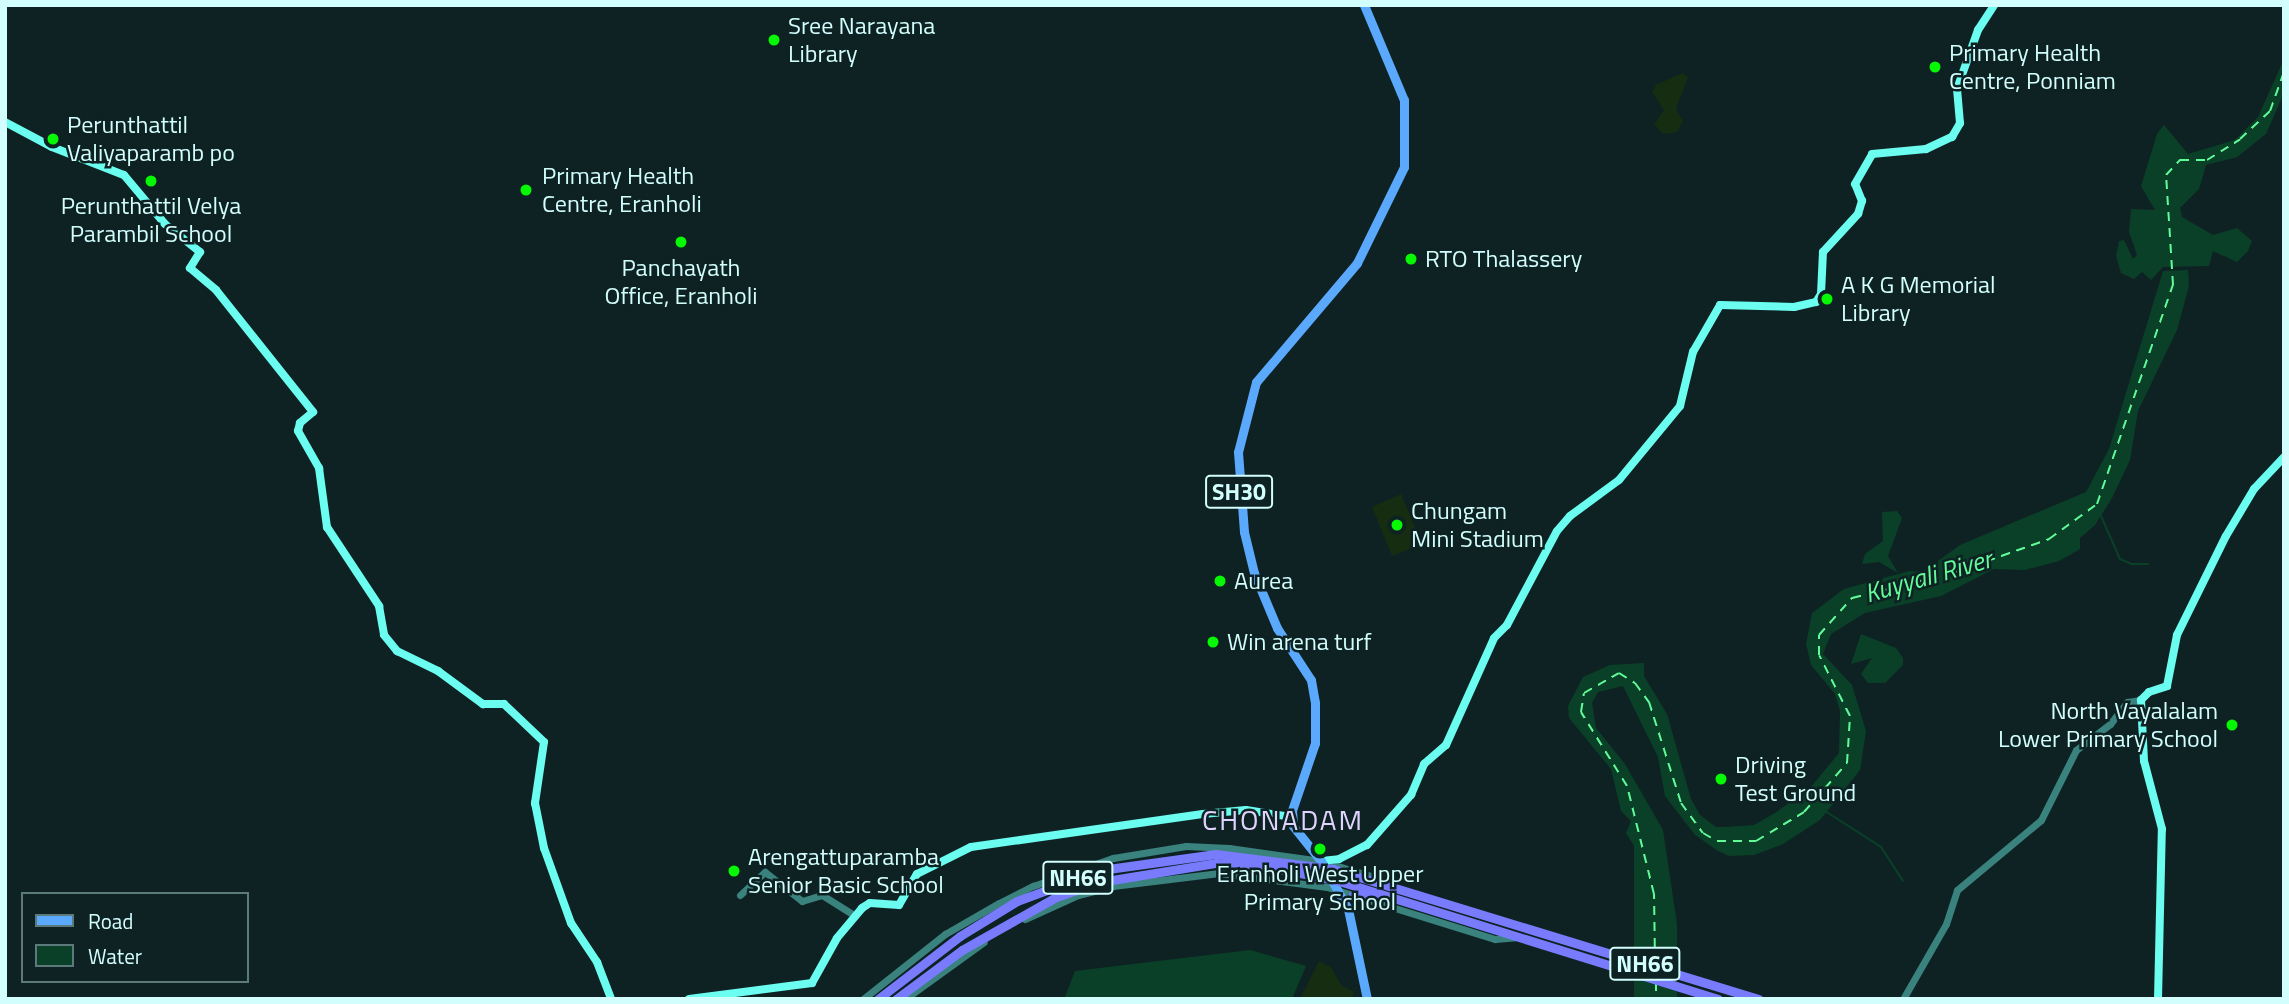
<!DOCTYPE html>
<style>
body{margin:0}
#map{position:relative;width:2289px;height:1004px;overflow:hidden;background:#0e2223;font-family:"Titillium Web",sans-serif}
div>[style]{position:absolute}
.green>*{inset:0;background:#162d12}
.water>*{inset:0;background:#0a4027}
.stream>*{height:2px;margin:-1px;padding:0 1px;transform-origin:1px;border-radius:1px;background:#0a4027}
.ferry>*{height:2px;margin-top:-1px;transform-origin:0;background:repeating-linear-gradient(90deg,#61fc99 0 9px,transparent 0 16px)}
.tertiary>*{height:7px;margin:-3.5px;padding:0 3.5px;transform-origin:3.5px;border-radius:3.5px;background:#3a827d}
.secondary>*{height:8px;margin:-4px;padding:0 4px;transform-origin:4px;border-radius:4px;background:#6afdf0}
.primary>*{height:9px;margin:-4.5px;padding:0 4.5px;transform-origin:4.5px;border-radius:4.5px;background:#5ba9fc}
.trunk>*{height:9px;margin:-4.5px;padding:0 4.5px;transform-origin:4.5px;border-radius:4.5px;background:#787cfc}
.dots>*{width:19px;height:19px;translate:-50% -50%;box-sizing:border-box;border:4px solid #0e2223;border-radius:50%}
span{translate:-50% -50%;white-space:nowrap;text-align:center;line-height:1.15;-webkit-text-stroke:5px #0e2223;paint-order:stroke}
.shield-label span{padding:2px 5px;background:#0e2223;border:2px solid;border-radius:5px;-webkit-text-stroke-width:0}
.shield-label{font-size:23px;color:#d2fefe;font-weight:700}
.poi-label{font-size:24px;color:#d2fefe}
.left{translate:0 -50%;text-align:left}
.right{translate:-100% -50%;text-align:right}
.water-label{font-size:26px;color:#61fc99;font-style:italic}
.quarter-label{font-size:28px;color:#dfd4fe;letter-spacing:2px}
.frame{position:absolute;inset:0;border:7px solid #d2fefe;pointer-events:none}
.legend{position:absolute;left:21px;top:892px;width:228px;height:91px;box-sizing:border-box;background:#0e2223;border:2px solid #5c7a7b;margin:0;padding:9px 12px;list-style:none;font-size:21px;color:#d2fefe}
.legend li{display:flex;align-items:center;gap:14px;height:35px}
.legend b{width:35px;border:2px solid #5c7a7b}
</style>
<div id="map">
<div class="green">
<div style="clip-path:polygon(1682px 73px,1688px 77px,1676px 109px,1683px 121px,1677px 132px,1663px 134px,1654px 124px,1664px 110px,1652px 92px,1656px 85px)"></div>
<div style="clip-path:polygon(1401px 494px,1422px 544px,1392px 556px,1372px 507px)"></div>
<div style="clip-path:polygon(1319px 961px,1331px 967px,1341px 985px,1353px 991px,1353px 999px,1300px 999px)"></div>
</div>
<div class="water">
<div style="clip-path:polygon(2284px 59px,2284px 93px,2266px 134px,2237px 157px,2206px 165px,2199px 189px,2180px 208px,2182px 217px,2213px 235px,2237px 228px,2252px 241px,2248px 251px,2237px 262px,2213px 251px,2209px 266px,2163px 267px,2151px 280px,2142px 272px,2134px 279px,2121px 273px,2116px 256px,2119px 241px,2124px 240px,2133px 259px,2137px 255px,2129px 232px,2131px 209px,2155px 210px,2141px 186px,2157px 134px,2164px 125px,2188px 154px,2235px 140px,2258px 117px)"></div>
<div style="clip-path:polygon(2188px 270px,2189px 286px,2177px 330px,2138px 411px,2130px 460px,2112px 498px,2095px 525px,2080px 538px,2080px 549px,2059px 561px,2025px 570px,1994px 569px,1941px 596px,1865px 613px,1831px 634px,1823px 654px,1852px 685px,1866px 731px,1860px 770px,1820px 820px,1783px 844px,1754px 855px,1729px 856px,1718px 851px,1695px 835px,1665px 796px,1658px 757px,1623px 686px,1598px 692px,1592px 703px,1596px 728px,1625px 764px,1663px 830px,1677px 924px,1677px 999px,1634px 999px,1634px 846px,1626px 833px,1631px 821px,1621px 811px,1611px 769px,1569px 718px,1568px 706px,1583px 677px,1610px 665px,1644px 663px,1644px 676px,1667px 714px,1691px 799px,1700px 815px,1716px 827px,1727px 827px,1754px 825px,1775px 813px,1810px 788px,1839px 753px,1840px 711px,1835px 694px,1811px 665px,1806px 644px,1812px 613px,1844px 589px,1909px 571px,1923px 572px,1960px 545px,2086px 492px,2109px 449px,2163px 271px)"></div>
<div style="clip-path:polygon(1897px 511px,1902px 518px,1888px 556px,1898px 573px,1879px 562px,1862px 564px,1865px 554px,1883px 541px,1882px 512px)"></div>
<div style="clip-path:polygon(1861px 634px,1896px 648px,1903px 658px,1903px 665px,1885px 683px,1868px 683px,1861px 674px,1872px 658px,1851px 664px)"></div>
<div style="clip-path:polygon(1250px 950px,1306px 966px,1292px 999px,1064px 999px,1075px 971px)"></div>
</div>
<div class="stream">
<div style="left:2101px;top:516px;width:47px;rotate:66.2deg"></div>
<div style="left:2120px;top:559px;width:13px;rotate:23deg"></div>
<div style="left:2132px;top:564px;width:16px"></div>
<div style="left:1825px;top:811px;width:67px;rotate:32.7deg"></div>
<div style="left:1881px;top:847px;width:40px;rotate:57.1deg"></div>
</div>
<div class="ferry">
<div style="left:1655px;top:963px;width:69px;rotate:-90.8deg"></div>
<div style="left:1654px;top:894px;width:111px;rotate:-104deg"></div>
<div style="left:1627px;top:786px;width:87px;rotate:-121.9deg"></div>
<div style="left:1581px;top:712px;width:19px;rotate:-81deg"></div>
<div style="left:1584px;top:693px;width:40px;rotate:-29.7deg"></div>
<div style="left:1619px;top:673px;width:19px;rotate:32deg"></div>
<div style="left:1635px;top:683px;width:24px;rotate:54deg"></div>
<div style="left:1649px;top:702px;width:106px;rotate:72.4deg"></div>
<div style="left:1681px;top:803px;width:37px;rotate:54deg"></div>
<div style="left:1703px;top:833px;width:16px;rotate:30deg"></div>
<div style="left:1717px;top:841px;width:39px"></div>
<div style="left:1756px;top:841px;width:56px;rotate:-31.1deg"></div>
<div style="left:1804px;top:812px;width:65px;rotate:-48.7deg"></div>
<div style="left:1847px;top:763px;width:47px;rotate:-86.3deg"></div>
<div style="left:1850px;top:716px;width:68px;rotate:-116.9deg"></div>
<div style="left:1819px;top:655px;width:20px;rotate:-90deg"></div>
<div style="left:1819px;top:635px;width:50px;rotate:-48.3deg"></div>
<div style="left:1852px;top:598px;width:107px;rotate:-14deg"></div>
<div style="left:1956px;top:572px;width:99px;rotate:-19.5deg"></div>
<div style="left:2049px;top:539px;width:59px;rotate:-36.1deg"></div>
<div style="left:2097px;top:504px;width:232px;rotate:-70.9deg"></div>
<div style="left:2173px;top:285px;width:110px;rotate:-93.6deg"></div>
<div style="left:2166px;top:175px;width:21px;rotate:-47deg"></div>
<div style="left:2180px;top:160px;width:27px"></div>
<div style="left:2207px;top:160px;width:39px;rotate:-32deg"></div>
<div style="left:2240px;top:139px;width:41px;rotate:-43deg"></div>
<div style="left:2270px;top:111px;width:41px;rotate:-70.3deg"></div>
<div style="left:1656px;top:982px;width:17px;rotate:90deg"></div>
</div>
<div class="tertiary">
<div style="left:740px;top:895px;width:34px;rotate:-43deg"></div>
<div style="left:765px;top:872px;width:47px;rotate:38.1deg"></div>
<div style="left:802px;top:901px;width:21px;rotate:-17deg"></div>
<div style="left:822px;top:895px;width:39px;rotate:32deg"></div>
<div style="left:1025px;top:919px;width:58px;rotate:-24.4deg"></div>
<div style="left:1078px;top:895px;width:36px;rotate:-14deg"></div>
<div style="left:1113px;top:886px;width:107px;rotate:-7deg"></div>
<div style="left:1219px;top:873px;width:109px;rotate:7.4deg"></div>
<div style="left:1327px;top:887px;width:176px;rotate:17.2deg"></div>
<div style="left:1495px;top:939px;width:21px;rotate:-5deg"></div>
<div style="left:863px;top:999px;width:105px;rotate:-38.4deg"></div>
<div style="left:945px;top:934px;width:62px;rotate:-29.9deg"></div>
<div style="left:999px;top:903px;width:38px;rotate:-27deg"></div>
<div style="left:1033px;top:886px;width:85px;rotate:-19.3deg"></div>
<div style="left:1113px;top:858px;width:74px;rotate:-9.3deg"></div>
<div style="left:1186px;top:846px;width:43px;rotate:2.7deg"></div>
<div style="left:1229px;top:848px;width:93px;rotate:8deg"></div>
<div style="left:1321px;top:861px;width:55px;rotate:16.8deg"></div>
<div style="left:905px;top:999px;width:97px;rotate:-35.8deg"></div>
<div style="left:1903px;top:999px;width:86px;rotate:-60.2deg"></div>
<div style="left:1946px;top:924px;width:36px;rotate:-72deg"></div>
<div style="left:1957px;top:890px;width:109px;rotate:-39.8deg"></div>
<div style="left:2041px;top:820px;width:78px;rotate:-63.4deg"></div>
<div style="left:2076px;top:750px;width:43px;rotate:-37.4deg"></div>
<div style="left:2110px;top:724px;width:28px;rotate:-52deg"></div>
<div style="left:2127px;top:702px;width:14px;rotate:-8deg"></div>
</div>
<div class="secondary">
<div style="left:5px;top:122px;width:53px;rotate:28deg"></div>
<div style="left:52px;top:147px;width:77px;rotate:21.3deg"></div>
<div style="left:124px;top:175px;width:64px;rotate:50.1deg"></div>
<div style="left:165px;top:224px;width:45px;rotate:38.7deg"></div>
<div style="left:200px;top:252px;width:19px;rotate:122deg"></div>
<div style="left:190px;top:268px;width:34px;rotate:40deg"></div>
<div style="left:216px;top:290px;width:156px;rotate:51.5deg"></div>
<div style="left:313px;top:412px;width:17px;rotate:140deg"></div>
<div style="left:300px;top:423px;width:8px;rotate:104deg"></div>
<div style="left:298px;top:431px;width:43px;rotate:60.4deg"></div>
<div style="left:319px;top:468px;width:60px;rotate:82.3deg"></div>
<div style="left:327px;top:527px;width:95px;rotate:56.6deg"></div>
<div style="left:379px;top:606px;width:29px;rotate:80deg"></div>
<div style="left:384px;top:635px;width:21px;rotate:51deg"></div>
<div style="left:397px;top:651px;width:46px;rotate:26deg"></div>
<div style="left:438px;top:671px;width:56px;rotate:36.3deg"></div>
<div style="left:483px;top:704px;width:21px"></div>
<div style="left:504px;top:704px;width:55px;rotate:43.5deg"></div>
<div style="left:544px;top:742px;width:62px;rotate:98.4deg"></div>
<div style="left:535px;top:803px;width:46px;rotate:78.7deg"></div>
<div style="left:544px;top:848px;width:80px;rotate:70.2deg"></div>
<div style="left:571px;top:923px;width:47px;rotate:56.3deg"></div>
<div style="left:597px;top:962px;width:40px;rotate:69deg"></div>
<div style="left:1321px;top:861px;width:18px;rotate:-6deg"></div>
<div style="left:1339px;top:859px;width:31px;rotate:-27deg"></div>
<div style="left:1367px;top:845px;width:67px;rotate:-48.7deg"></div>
<div style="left:1411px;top:795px;width:34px;rotate:-67deg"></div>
<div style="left:1424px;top:764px;width:29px;rotate:-41deg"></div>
<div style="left:1446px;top:745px;width:117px;rotate:-65.8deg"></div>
<div style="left:1494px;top:638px;width:18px;rotate:-45deg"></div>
<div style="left:1507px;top:625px;width:106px;rotate:-62deg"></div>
<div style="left:1557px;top:531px;width:20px;rotate:-49deg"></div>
<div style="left:1570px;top:516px;width:61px;rotate:-36.3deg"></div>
<div style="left:1619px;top:480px;width:96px;rotate:-50.5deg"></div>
<div style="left:1680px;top:406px;width:56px;rotate:-76.5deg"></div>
<div style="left:1693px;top:352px;width:54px;rotate:-60.1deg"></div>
<div style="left:1720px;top:305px;width:74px;rotate:1.5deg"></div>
<div style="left:1794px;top:307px;width:23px;rotate:-13deg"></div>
<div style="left:1816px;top:302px;width:9px;rotate:-58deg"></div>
<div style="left:1821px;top:294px;width:42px;rotate:-87.3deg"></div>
<div style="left:1823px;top:252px;width:52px;rotate:-47.4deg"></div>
<div style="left:1858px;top:214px;width:14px;rotate:-73deg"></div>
<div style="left:1862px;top:201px;width:18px;rotate:-112deg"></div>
<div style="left:1855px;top:184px;width:34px;rotate:-60deg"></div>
<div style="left:1872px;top:154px;width:54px;rotate:-5.3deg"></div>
<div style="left:1926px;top:149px;width:29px;rotate:-25deg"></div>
<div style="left:1952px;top:137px;width:16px;rotate:-60deg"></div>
<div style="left:1960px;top:123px;width:34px;rotate:-95deg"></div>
<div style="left:1957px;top:89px;width:63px;rotate:-70.4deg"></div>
<div style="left:1978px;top:30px;width:30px;rotate:-57deg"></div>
<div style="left:689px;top:999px;width:124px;rotate:-7.4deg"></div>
<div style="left:812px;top:983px;width:51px;rotate:-60.9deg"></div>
<div style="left:837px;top:938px;width:39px;rotate:-50deg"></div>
<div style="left:862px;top:908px;width:9px;rotate:-32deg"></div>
<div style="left:870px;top:903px;width:29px;rotate:4deg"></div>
<div style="left:899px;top:905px;width:36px;rotate:-60deg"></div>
<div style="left:917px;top:874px;width:60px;rotate:-26.6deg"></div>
<div style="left:971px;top:847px;width:234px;rotate:-8.1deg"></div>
<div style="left:1203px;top:814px;width:43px;rotate:-5.3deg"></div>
<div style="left:1246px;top:810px;width:47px;rotate:8.7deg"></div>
<div style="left:2158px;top:999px;width:170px;rotate:-88.7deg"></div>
<div style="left:2162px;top:829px;width:70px;rotate:-104.8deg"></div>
<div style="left:2144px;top:761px;width:61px;rotate:-92.8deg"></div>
<div style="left:2141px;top:700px;width:11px;rotate:-45deg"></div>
<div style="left:2149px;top:692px;width:19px;rotate:-18deg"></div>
<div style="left:2167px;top:686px;width:52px;rotate:-78.9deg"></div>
<div style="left:2177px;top:635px;width:110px;rotate:-63.7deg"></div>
<div style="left:2226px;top:536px;width:55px;rotate:-59.2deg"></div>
<div style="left:2254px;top:489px;width:44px;rotate:-46.8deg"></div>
</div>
<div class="primary">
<div style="left:1364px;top:5px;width:103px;rotate:67.2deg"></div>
<div style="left:1404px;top:100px;width:67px;rotate:90deg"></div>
<div style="left:1404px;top:167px;width:107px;rotate:116.1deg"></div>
<div style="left:1357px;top:263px;width:156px;rotate:130.3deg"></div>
<div style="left:1256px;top:382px;width:72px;rotate:104.4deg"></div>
<div style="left:1238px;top:452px;width:80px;rotate:85.7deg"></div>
<div style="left:1244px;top:532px;width:42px;rotate:76.3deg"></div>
<div style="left:1254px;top:573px;width:60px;rotate:67.3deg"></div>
<div style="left:1277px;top:628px;width:62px;rotate:56.8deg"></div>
<div style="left:1311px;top:680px;width:23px;rotate:80deg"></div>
<div style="left:1315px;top:703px;width:40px;rotate:90deg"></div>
<div style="left:1315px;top:743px;width:71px;rotate:108.9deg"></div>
<div style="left:1292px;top:810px;width:16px;rotate:86deg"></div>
<div style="left:1293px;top:826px;width:45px;rotate:51.3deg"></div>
<div style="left:1321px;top:861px;width:55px;rotate:60.6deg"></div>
<div style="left:1348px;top:909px;width:92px;rotate:78.1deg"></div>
</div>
<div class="trunk">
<div style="left:1353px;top:895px;width:23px;rotate:7deg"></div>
<div style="left:878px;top:999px;width:103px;rotate:-37.5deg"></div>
<div style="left:960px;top:936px;width:67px;rotate:-31.6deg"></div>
<div style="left:1017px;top:901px;width:90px;rotate:-20.3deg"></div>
<div style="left:1101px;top:870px;width:116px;rotate:-7.9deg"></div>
<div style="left:1216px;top:854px;width:118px;rotate:7.3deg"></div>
<div style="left:1333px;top:869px;width:445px;rotate:17deg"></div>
<div style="left:896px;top:999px;width:82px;rotate:-36.6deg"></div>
<div style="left:962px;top:950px;width:108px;rotate:-29.4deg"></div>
<div style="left:1056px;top:897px;width:46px;rotate:-18.8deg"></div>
<div style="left:1100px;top:882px;width:118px;rotate:-9.3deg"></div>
<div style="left:1216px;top:863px;width:54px;rotate:4.2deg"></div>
<div style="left:1270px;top:867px;width:70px;rotate:11.5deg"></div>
<div style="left:1339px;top:881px;width:397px;rotate:17.3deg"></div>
</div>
<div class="dots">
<div style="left:774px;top:40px;background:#06f804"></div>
<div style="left:1935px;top:67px;background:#06f804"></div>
<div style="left:53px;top:139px;background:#06f804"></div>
<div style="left:151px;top:181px;background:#06f804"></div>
<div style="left:526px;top:190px;background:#06f804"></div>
<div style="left:681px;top:242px;background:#06f804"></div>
<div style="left:1411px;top:259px;background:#06f804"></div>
<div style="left:1827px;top:299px;background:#06f804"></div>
<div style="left:1397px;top:525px;background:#06f804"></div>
<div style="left:1220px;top:581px;background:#06f804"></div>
<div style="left:1213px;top:642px;background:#06f804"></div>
<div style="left:2232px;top:725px;background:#06f804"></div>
<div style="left:1721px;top:779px;background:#06f804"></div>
<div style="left:1320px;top:849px;background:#06f804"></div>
<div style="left:734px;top:871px;background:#06f804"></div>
</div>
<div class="shield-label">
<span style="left:1239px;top:492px">SH30</span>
<span style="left:1078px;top:878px">NH66</span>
<span style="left:1645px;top:964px">NH66</span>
</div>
<div class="poi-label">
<span class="left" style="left:788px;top:40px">Sree Narayana<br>Library</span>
<span class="left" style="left:1949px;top:67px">Primary Health<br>Centre, Ponniam</span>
<span class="left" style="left:67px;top:139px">Perunthattil<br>Valiyaparamb po</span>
<span class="left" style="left:542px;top:190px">Primary Health<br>Centre, Eranholi</span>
<span style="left:151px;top:220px">Perunthattil Velya<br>Parambil School</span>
<span class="left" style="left:1425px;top:259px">RTO Thalassery</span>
<span style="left:681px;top:282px">Panchayath<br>Office, Eranholi</span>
<span class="left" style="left:1841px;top:299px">A K G Memorial<br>Library</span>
<span class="left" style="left:1411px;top:525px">Chungam<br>Mini Stadium</span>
<span class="left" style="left:1234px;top:581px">Aurea</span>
<span class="left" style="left:1227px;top:642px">Win arena turf</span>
<span class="right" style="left:2218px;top:725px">North Vayalalam<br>Lower Primary School</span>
<span class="left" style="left:1735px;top:779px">Driving<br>Test Ground</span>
<span class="left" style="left:748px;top:871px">Arengattuparamba<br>Senior Basic School</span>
<span style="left:1320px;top:888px">Eranholi West Upper<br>Primary School</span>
</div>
<div class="water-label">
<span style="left:1928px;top:576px;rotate:-16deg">Kuyyali River</span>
</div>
<div class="quarter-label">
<span style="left:1283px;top:820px">CHONADAM</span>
</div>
<div class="frame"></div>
<ul class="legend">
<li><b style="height:9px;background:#5ba9fc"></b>Road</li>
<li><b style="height:19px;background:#0a4027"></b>Water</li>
</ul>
</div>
